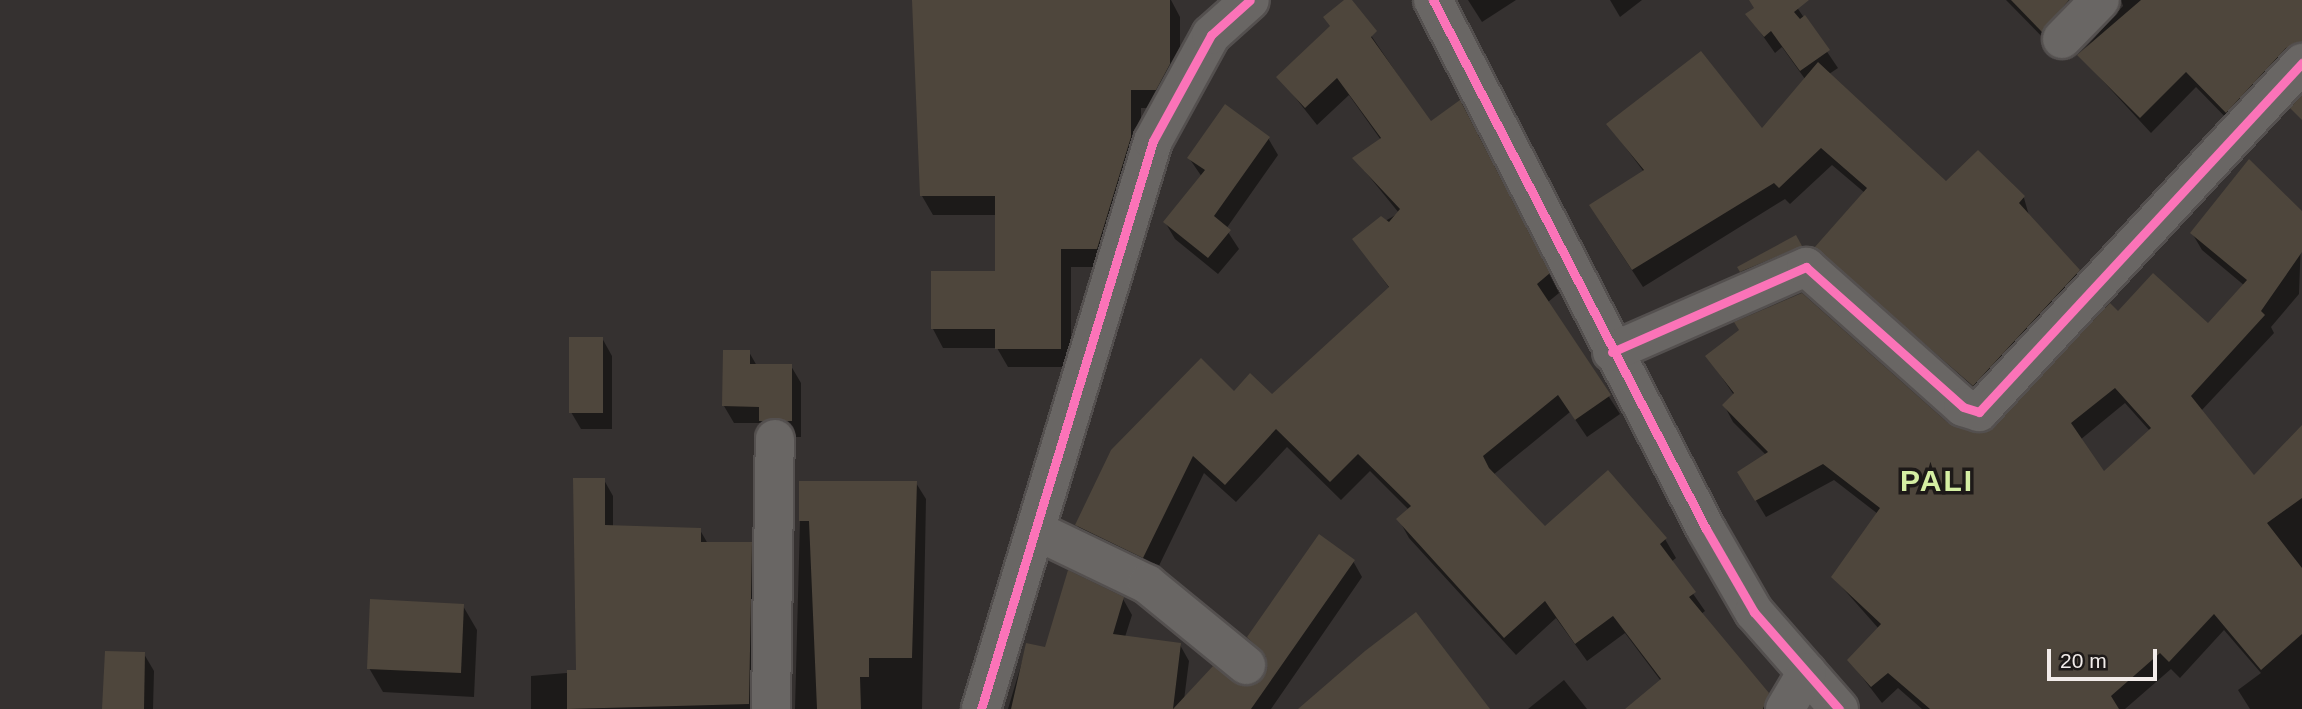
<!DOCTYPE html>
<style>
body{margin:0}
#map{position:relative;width:2302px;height:709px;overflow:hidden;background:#353130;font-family:Helvetica,sans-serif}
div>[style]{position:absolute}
.shadow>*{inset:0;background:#0007}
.building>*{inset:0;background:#4e463c}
.roads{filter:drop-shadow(2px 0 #54504f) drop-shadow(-2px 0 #54504f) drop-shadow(0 2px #54504f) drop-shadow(0 -2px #54504f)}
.minor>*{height:38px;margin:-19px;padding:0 19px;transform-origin:19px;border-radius:19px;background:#696664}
.cycleway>*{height:9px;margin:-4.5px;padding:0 4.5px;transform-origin:4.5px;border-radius:4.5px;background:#fb73b8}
span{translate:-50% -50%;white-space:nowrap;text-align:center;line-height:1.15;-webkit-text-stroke:7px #1d1918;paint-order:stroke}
.district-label{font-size:30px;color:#d5eea3;font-weight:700;letter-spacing:2px}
.scale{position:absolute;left:2047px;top:649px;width:110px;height:32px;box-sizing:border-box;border:4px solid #f2ecea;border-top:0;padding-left:9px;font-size:21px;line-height:24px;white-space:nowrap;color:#f2ecea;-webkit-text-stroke:5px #1d1918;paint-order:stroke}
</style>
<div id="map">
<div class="shadow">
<div style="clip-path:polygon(915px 0,1171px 0,1180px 17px,1180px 83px,1167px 108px,1141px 108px,1141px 157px,1108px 267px,1071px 267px,1071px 367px,1008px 367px,997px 348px,943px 348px,933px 329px,997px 273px,997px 215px,933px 215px,922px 196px)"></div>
<div style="clip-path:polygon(1347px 0,1431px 124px,1470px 120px,1559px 293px,1548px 302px,1620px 414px,1587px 437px,1570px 412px,1493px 475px,1544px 528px,1665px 539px,1676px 558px,1671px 562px,1705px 611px,1701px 614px,1777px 709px,1628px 709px,1661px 681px,1625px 633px,1587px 661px,1556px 618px,1516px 655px,1409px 538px,1399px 520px,1409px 510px,1370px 471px,1341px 500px,1287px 447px,1236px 502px,1204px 473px,1154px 576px,1087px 543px,1077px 525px,1234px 393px,1272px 397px,1390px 289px,1354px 239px,1399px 213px,1355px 159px,1381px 140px,1349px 95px,1317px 125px,1279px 77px,1331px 28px)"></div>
<div style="clip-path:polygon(1468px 0,1516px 0,1482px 22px)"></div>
<div style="clip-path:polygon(1610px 0,1642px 0,1620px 17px)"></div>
<div style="clip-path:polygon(1767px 0,1792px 0,1838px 68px,1829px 74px,1946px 184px,1978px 152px,2024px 198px,2030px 219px,2089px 289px,1984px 403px,1826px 265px,1816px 248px,1865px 193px,1832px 165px,1790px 204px,1785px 199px,1643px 287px,1601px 223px,1644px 172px,1608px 124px,1761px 131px,1805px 79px,1782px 47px,1775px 53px,1748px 15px)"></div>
<div style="clip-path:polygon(2006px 0,2095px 0,2052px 47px)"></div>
<div style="clip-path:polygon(2121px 0,2302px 0,2302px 63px,2236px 128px,2196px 87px,2151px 133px,2079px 55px,2123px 6px)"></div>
<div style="clip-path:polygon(1268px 138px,1278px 155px,1226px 229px,1239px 249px,1218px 274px,1175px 239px,1165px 222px,1202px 177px,1189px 158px)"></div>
<div style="clip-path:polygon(evenodd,2302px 212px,2299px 294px,2271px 327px,2274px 333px,2201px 411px,2254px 478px,2302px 428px,2302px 709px,2250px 709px,2238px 690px,2261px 673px,2224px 630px,2180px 678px,2171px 669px,2125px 709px,1922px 709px,1898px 688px,1882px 703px,1849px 660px,1879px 629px,1833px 577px,1878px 514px,1834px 480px,1766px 517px,1749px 489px,1766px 455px,1733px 422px,1724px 405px,1734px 395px,1707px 356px,1986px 435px,2118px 314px,2208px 326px,2245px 286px,2202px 250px,2192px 233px,2302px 212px,2125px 403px,2150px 431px,2104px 474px,2080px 440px,2125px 403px)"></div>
<div style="clip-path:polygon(1795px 238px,1810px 264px,1751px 288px,1739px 267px)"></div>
<div style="clip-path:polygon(602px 338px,612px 356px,612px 429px,581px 429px,571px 412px)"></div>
<div style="clip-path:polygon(749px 352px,757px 366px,791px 366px,801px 383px,801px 437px,770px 437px,762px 423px,734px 423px,724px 406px)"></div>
<div style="clip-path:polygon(604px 480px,613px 496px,613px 527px,700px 530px,708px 544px,751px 544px,760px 560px,758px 709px,531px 709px,531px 676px,578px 672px)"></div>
<div style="clip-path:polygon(801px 483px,916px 483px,926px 499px,922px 709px,795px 709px)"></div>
<div style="clip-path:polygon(1353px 561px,1362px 577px,1271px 709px,1008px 709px,1027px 645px,1046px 649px,1123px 599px,1132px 615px,1125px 637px,1180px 645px,1189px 661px,1184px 700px,1264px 681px,1267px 662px,1249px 638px)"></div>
<div style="clip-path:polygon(463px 606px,477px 630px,474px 697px,383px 692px,369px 668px)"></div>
<div style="clip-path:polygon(144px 654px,154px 671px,153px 709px,104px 709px)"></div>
<div style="clip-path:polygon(1564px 680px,1587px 709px,1528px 709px)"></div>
</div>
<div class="building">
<div style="clip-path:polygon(912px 0,1170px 0,1170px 64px,1156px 90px,1131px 90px,1131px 137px,1097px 249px,1061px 249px,1061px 349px,995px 349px,995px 329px,931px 329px,931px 271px,995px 271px,995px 196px,920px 196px)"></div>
<div style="clip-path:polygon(1344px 0,1352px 0,1377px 31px,1371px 37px,1431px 121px,1460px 100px,1550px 273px,1537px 284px,1611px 395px,1575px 420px,1558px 395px,1483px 456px,1489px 468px,1545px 526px,1608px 470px,1667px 538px,1660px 544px,1696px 592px,1689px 597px,1769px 693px,1763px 709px,1625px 709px,1661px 679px,1613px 616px,1575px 644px,1545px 601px,1504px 638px,1396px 519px,1411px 506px,1358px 454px,1330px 482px,1276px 429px,1225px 485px,1193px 456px,1143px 558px,1075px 525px,1111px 450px,1201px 358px,1234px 391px,1250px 373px,1272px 394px,1389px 287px,1352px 239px,1381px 216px,1389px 222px,1400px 209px,1352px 158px,1381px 138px,1337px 78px,1305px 108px,1276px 77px,1330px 26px,1323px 17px)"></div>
<div style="clip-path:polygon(1749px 0,1809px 0,1794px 12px,1800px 19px,1805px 15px,1830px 50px,1800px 71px,1771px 31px,1764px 37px,1745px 14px,1754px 8px)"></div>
<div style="clip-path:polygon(2011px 0,2069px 0,2042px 32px)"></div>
<div style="clip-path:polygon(2141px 0,2302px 0,2302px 42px,2286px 48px,2226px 113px,2186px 72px,2140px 118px,2077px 55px)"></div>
<div style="clip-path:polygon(1701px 51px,1762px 128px,1818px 62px,1946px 181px,1978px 150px,2025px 196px,2019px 203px,2080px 270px,1973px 386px,1814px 248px,1867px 188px,1821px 148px,1779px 188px,1774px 183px,1632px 270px,1589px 205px,1644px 170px,1606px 124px)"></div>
<div style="clip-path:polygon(2302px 95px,2302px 120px,2290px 108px)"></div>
<div style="clip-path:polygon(1225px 104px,1270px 137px,1214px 216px,1231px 230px,1208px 258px,1163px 222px,1205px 170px,1187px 158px)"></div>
<div style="clip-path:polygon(evenodd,2249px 159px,2302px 211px,2302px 252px,2261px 311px,2265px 315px,2191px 396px,2254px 475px,2302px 425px,2302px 498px,2267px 523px,2302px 568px,2302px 634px,2261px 670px,2214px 614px,2169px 662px,2160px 653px,2111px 696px,2119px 709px,1930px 709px,1888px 673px,1871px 687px,1847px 660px,1881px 624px,1831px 577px,1880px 508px,1823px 464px,1755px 501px,1737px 472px,1768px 452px,1722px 405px,1734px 393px,1705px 356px,1739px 330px,1734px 322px,1802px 293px,1948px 423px,1985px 433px,2110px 303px,2118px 311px,2153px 273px,2208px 323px,2247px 280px,2190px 233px,2249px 159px,2115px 388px,2151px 428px,2104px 471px,2071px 423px,2115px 388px)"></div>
<div style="clip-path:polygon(1796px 235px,1802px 246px,1740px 272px,1737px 267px)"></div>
<div style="clip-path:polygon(569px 337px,603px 337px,603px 413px,569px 413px)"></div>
<div style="clip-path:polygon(723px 350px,750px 350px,750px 364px,792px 364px,792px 421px,759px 421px,759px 407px,722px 406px)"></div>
<div style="clip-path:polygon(573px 478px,605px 478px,605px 525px,701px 528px,701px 542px,752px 542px,749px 704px,567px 709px,567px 670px,576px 670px)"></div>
<div style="clip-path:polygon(799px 481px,917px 481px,912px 658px,869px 658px,869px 677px,860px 677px,861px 709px,817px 709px,809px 521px,799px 521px)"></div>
<div style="clip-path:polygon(1319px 534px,1355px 560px,1251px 709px,1173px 709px,1213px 666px,1242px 686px,1262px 679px,1266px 657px,1247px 637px)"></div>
<div style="clip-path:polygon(1068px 570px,1124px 597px,1113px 634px,1181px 643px,1173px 709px,1011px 709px,1026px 643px,1045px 647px)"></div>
<div style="clip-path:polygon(370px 599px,464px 604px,461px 673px,367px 669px)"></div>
<div style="clip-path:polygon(1416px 612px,1490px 709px,1298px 709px,1365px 651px)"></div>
<div style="clip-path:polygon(105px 651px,145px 652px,144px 709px,102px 709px)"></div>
</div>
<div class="roads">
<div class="minor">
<div style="left:1433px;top:0;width:595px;rotate:62.7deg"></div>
<div style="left:1706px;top:529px;width:96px;rotate:60deg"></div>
<div style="left:1754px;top:612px;width:129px;rotate:48.8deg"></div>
<div style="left:2062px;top:39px;width:54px;rotate:-45.7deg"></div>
<div style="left:1612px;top:352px;width:212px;rotate:-23.7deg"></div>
<div style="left:1806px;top:267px;width:210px;rotate:41.7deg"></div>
<div style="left:1963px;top:407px;width:17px;rotate:17deg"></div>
<div style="left:1979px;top:412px;width:476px;rotate:-47.2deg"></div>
<div style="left:1039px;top:532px;width:120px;rotate:25.7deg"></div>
<div style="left:1147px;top:584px;width:128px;rotate:39.3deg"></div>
<div style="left:771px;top:709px;width:270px;rotate:-89.2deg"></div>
<div style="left:981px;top:709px;width:593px;rotate:-73.15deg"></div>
<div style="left:1153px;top:141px;width:121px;rotate:-61.3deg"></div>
<div style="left:1211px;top:35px;width:52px;rotate:-41.9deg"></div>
<div style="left:1785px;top:709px;width:43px;rotate:-59.3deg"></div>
</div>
</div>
<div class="cycleway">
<div style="left:1433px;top:0;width:595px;rotate:62.7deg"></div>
<div style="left:1706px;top:529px;width:96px;rotate:60deg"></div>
<div style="left:1754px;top:612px;width:129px;rotate:48.8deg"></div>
<div style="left:1612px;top:352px;width:212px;rotate:-23.7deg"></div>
<div style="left:1806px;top:267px;width:210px;rotate:41.7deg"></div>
<div style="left:1963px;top:407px;width:17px;rotate:17deg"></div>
<div style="left:1979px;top:412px;width:476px;rotate:-47.2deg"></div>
<div style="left:981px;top:709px;width:593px;rotate:-73.15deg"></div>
<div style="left:1153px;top:141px;width:121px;rotate:-61.3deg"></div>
<div style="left:1211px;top:35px;width:52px;rotate:-41.9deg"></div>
</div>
<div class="district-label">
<span style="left:1937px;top:481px">PALI</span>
</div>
<div class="scale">20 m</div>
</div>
